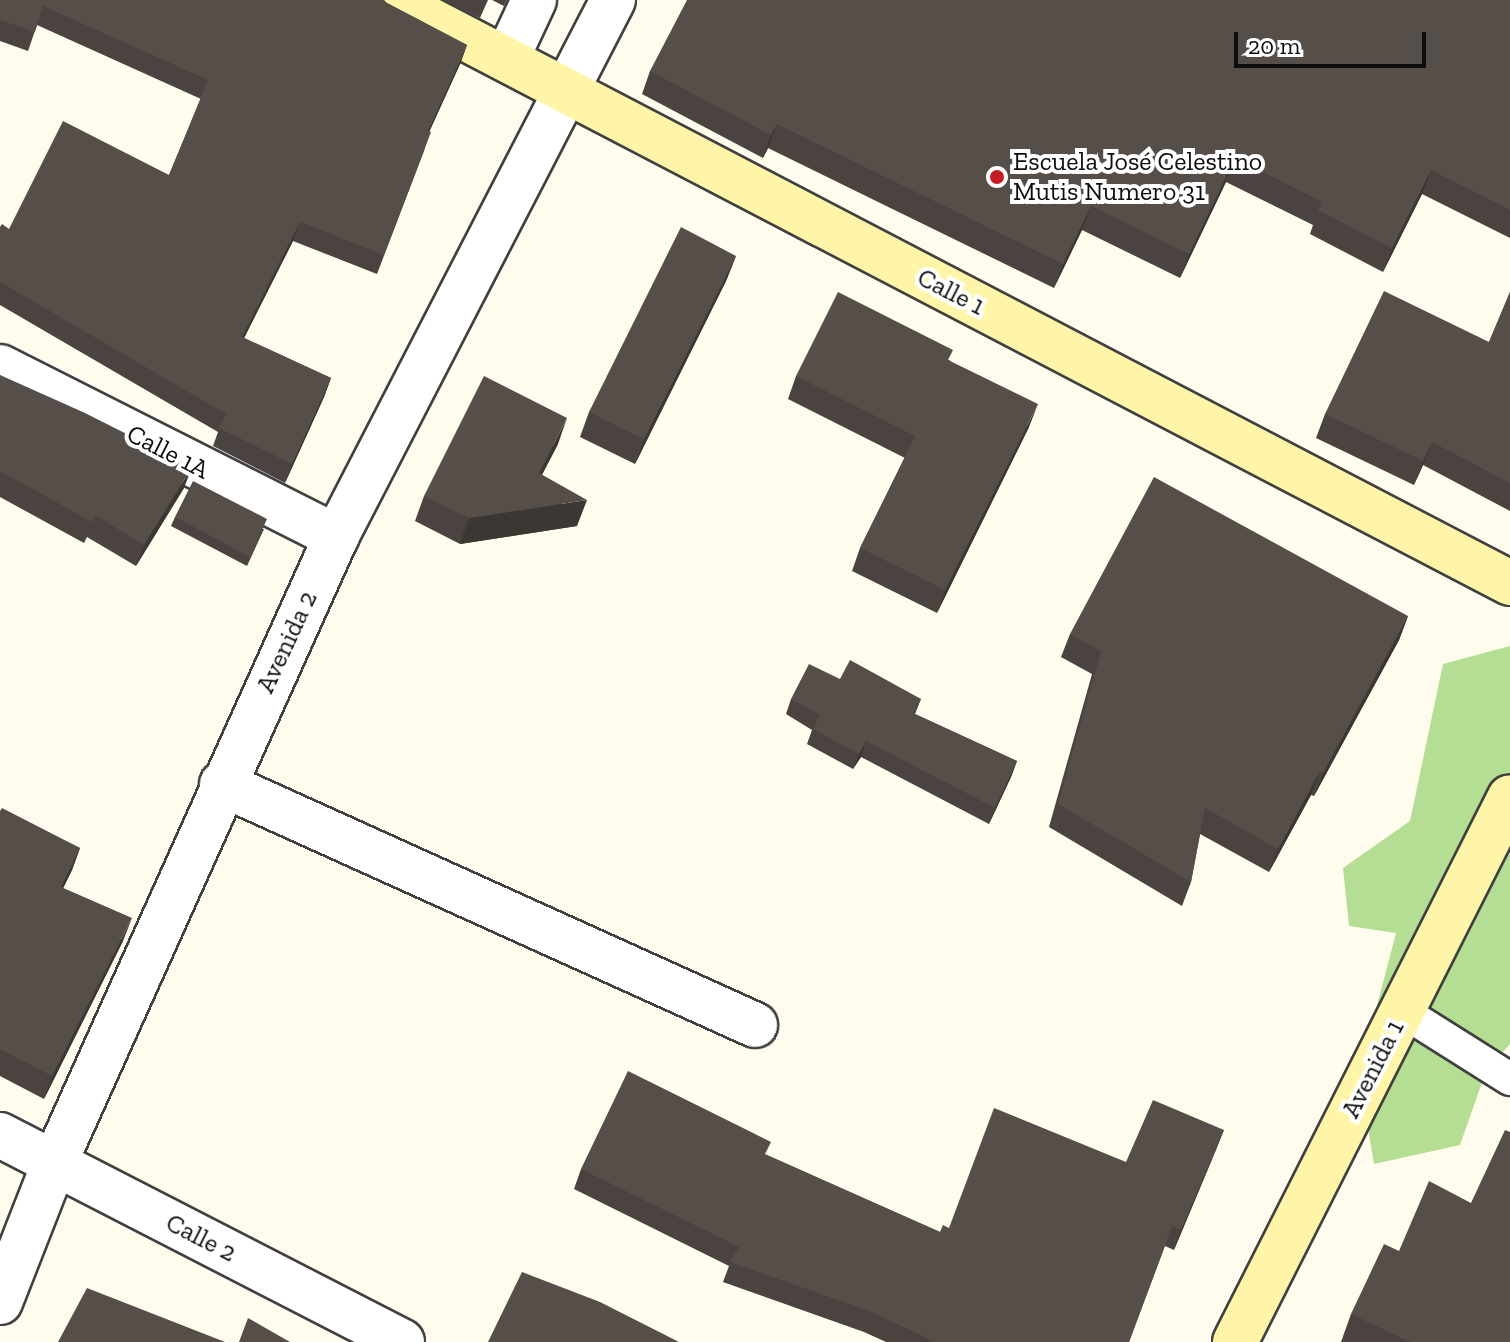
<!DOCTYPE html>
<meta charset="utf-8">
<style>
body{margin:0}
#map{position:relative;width:1510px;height:1342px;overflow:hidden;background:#fffced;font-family:"Zilla Slab",serif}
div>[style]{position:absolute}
.forest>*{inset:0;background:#b4de93}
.roads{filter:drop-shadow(2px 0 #404040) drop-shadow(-2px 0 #404040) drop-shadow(0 2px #404040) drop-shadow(0 -2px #404040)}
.lane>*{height:32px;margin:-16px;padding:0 16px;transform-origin:16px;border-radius:16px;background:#fff}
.street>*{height:44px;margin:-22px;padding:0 22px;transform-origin:22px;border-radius:22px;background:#fff}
.secondary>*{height:44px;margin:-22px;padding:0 22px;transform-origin:22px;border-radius:22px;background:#fff5a8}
.wall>*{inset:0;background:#4a433f}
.shaded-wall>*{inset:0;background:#3c3733}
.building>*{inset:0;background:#564e49}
.dots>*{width:22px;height:22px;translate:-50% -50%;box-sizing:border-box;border:4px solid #fff;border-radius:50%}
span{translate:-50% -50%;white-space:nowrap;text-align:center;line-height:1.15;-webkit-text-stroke:8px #fff;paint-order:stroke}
.poi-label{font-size:26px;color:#0d0d0d}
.left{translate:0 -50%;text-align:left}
.street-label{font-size:26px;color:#0d0d0d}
.scale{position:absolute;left:1234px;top:32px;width:192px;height:36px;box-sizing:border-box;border:4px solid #0d0d0d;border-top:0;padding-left:10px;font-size:24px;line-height:28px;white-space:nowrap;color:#0d0d0d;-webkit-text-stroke:6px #fff;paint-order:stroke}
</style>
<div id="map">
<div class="forest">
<div style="clip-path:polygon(1510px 646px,1510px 1044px,1486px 1071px,1460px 1145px,1374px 1164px,1359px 1074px,1396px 933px,1349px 926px,1343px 868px,1410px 821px,1443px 664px)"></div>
</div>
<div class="roads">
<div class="lane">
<div style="left:1402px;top:1011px;width:128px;rotate:32.2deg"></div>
</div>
<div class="street">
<div style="left:507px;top:58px;width:64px;rotate:-65deg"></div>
<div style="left:0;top:367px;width:377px;rotate:26.8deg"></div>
<div style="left:222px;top:784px;width:585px;rotate:24.33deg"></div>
<div style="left:0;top:1135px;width:452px;rotate:27.2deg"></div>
<div style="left:0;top:1302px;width:150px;rotate:-68.6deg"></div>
<div style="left:55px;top:1162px;width:685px;rotate:-65.79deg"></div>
<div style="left:336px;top:537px;width:604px;rotate:-62.71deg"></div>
</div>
<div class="secondary">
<div style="left:392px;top:0;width:1261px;rotate:27.54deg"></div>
<div style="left:1235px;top:1342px;width:610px;rotate:-63.23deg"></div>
</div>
</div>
<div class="wall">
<div style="clip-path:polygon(0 0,387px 3px,467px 45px,460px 64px,429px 132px,424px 151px,377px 274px,293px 241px,244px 338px,331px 378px,324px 397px,285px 483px,213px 446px,218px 432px,0 305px,0 227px,9px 229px,169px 175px,201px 99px,37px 25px,28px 51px,0 41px)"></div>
<div style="clip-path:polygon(443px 0,488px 0,480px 18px)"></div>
<div style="clip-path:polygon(492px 0,507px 0,504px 6px)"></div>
<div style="clip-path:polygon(1510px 0,1510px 238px,1422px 194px,1383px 272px,1310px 234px,1313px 225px,1226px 182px,1180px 278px,1082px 230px,1054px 288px,768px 148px,763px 158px,642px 94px,650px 71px)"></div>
<div style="clip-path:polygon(736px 256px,726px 281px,635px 464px,580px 437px,589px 412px)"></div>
<div style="clip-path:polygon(1510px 292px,1510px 511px,1423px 465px,1414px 485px,1316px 438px,1325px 414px,1489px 342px)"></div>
<div style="clip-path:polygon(949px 360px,1029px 427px,937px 613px,852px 571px,860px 548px,905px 458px,788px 399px,796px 376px)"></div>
<div style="clip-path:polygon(0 375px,184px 488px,136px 566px,87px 537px,84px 543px,0 497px)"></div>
<div style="clip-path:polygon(558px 444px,542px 475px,577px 526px,460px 544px,415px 521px,424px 496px)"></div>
<div style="clip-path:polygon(175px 517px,264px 529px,247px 566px,171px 526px)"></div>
<div style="clip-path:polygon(1408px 616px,1399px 640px,1314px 796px,1311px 795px,1269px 872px,1200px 834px,1191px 882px,1182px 906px,1049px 827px,1092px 674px,1061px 657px,1070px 634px)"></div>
<div style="clip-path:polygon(840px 679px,921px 699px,915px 714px,1017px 761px,1011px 777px,989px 824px,861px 757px,853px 769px,807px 744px,812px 730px,786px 714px,791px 699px)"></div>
<div style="clip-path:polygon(0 811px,80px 848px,72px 870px,63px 888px,123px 941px,44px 1099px,0 1076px)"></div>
<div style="clip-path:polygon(1224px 1130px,1174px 1250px,1165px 1246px,1129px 1342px,886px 1342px,864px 1332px,723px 1282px,729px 1266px,574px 1189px,581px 1169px,766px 1155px,940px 1232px,1126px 1162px)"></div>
<div style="clip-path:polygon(1399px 1251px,1510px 1342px,1341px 1342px,1351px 1314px)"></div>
</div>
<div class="shaded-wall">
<div style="clip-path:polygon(467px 45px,460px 64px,421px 150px,428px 131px)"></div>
<div style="clip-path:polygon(777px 124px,768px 148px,763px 158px,771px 135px)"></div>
<div style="clip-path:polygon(1235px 158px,1226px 182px,1180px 278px,1189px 254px)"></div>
<div style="clip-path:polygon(1431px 170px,1422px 194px,1383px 272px,1392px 248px)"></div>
<div style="clip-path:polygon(1091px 206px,1082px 230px,1054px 288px,1063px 264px)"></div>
<div style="clip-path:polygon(300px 222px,293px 241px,235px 356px,242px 337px)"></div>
<div style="clip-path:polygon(736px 256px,726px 281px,635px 464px,644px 439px)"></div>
<div style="clip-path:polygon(331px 378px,324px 397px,285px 483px,292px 464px)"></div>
<div style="clip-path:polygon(1038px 404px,1029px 427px,937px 613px,945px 590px)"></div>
<div style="clip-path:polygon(567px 418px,558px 444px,529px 499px,539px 473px)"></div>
<div style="clip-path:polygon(1432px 442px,1423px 465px,1414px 485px,1423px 461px)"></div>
<div style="clip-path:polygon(192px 467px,184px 488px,136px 566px,144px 545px)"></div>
<div style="clip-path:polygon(587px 500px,577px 526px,460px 544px,469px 518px)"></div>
<div style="clip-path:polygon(1408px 616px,1399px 640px,1314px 796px,1323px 773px)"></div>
<div style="clip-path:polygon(866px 741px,861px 757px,853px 769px,859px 754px)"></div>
<div style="clip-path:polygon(1017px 761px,1011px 777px,989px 824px,995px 808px)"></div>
<div style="clip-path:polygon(1320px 771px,1311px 795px,1269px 872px,1278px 849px)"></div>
<div style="clip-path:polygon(80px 848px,72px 870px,53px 909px,61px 887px)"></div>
<div style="clip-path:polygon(132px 918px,123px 941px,44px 1099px,52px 1076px)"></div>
<div style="clip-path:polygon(1224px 1130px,1216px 1150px,1174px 1250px,1181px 1230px)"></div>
</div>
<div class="building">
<div style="clip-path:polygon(0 0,384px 0,387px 3px,467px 45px,428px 131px,431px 132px,384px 255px,300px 222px,242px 337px,331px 378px,292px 464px,219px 428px,226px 414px,0 282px,0 227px,2px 224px,9px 229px,63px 121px,169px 175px,208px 80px,43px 6px,35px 32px,0 20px)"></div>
<div style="clip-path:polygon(687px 0,1510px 0,1510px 210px,1431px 170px,1392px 248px,1318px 210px,1322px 202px,1235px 158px,1189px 254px,1091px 206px,1063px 264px,777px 124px,771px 135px,650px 71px)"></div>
<div style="clip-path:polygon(681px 227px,736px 256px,644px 439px,589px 412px)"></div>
<div style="clip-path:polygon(1384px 291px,1489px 342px,1510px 292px,1510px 483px,1432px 442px,1423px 461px,1325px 414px)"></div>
<div style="clip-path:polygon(838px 292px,953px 350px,948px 360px,1038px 404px,945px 590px,860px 548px,915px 436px,796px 376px)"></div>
<div style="clip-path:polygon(0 375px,85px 413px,192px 467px,144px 545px,95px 515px,92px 522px,0 471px)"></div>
<div style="clip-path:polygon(484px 376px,567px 418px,539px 473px,587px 500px,469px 518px,424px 496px)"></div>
<div style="clip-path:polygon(1154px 477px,1408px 616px,1323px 773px,1320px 771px,1278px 849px,1205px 808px,1191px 882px,1058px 804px,1101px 651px,1070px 634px)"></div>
<div style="clip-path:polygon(193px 481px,267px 519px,250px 557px,175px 517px)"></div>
<div style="clip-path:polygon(850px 660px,921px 699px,913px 713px,1017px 761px,995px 808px,866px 741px,859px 754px,813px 729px,820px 715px,791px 699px,809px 664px,840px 679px)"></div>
<div style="clip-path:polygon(2px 808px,80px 848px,61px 887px,132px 918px,52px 1076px,0 1049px,0 811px)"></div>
<div style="clip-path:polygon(628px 1071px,771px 1142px,765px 1154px,940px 1232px,943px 1225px,949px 1228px,994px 1108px,1126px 1162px,1153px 1100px,1224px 1130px,1181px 1230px,1172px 1226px,1129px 1342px,935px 1342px,872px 1312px,730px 1262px,739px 1247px,581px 1169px)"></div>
<div style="clip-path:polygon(1505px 1130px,1510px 1132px,1510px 1342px,1410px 1342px,1351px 1314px,1384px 1244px,1399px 1251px,1429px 1181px,1471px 1203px)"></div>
<div style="clip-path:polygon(522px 1272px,600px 1302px,679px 1342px,488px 1342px)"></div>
<div style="clip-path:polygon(87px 1288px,225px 1342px,58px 1342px)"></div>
<div style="clip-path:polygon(248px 1318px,290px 1342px,239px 1342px)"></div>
</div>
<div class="dots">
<div style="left:997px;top:177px;background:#c61c24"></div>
</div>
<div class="poi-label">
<span class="left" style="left:1013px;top:177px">Escuela José Celestino<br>Mutis Numero 31</span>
</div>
<div class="street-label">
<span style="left:951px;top:292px;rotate:27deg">Calle 1</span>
<span style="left:168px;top:452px;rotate:27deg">Calle 1A</span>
<span style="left:287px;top:642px;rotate:-65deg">Avenida 2</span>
<span style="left:1373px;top:1069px;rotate:-63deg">Avenida 1</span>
<span style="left:201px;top:1238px;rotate:27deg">Calle 2</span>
</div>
<div class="scale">20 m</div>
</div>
